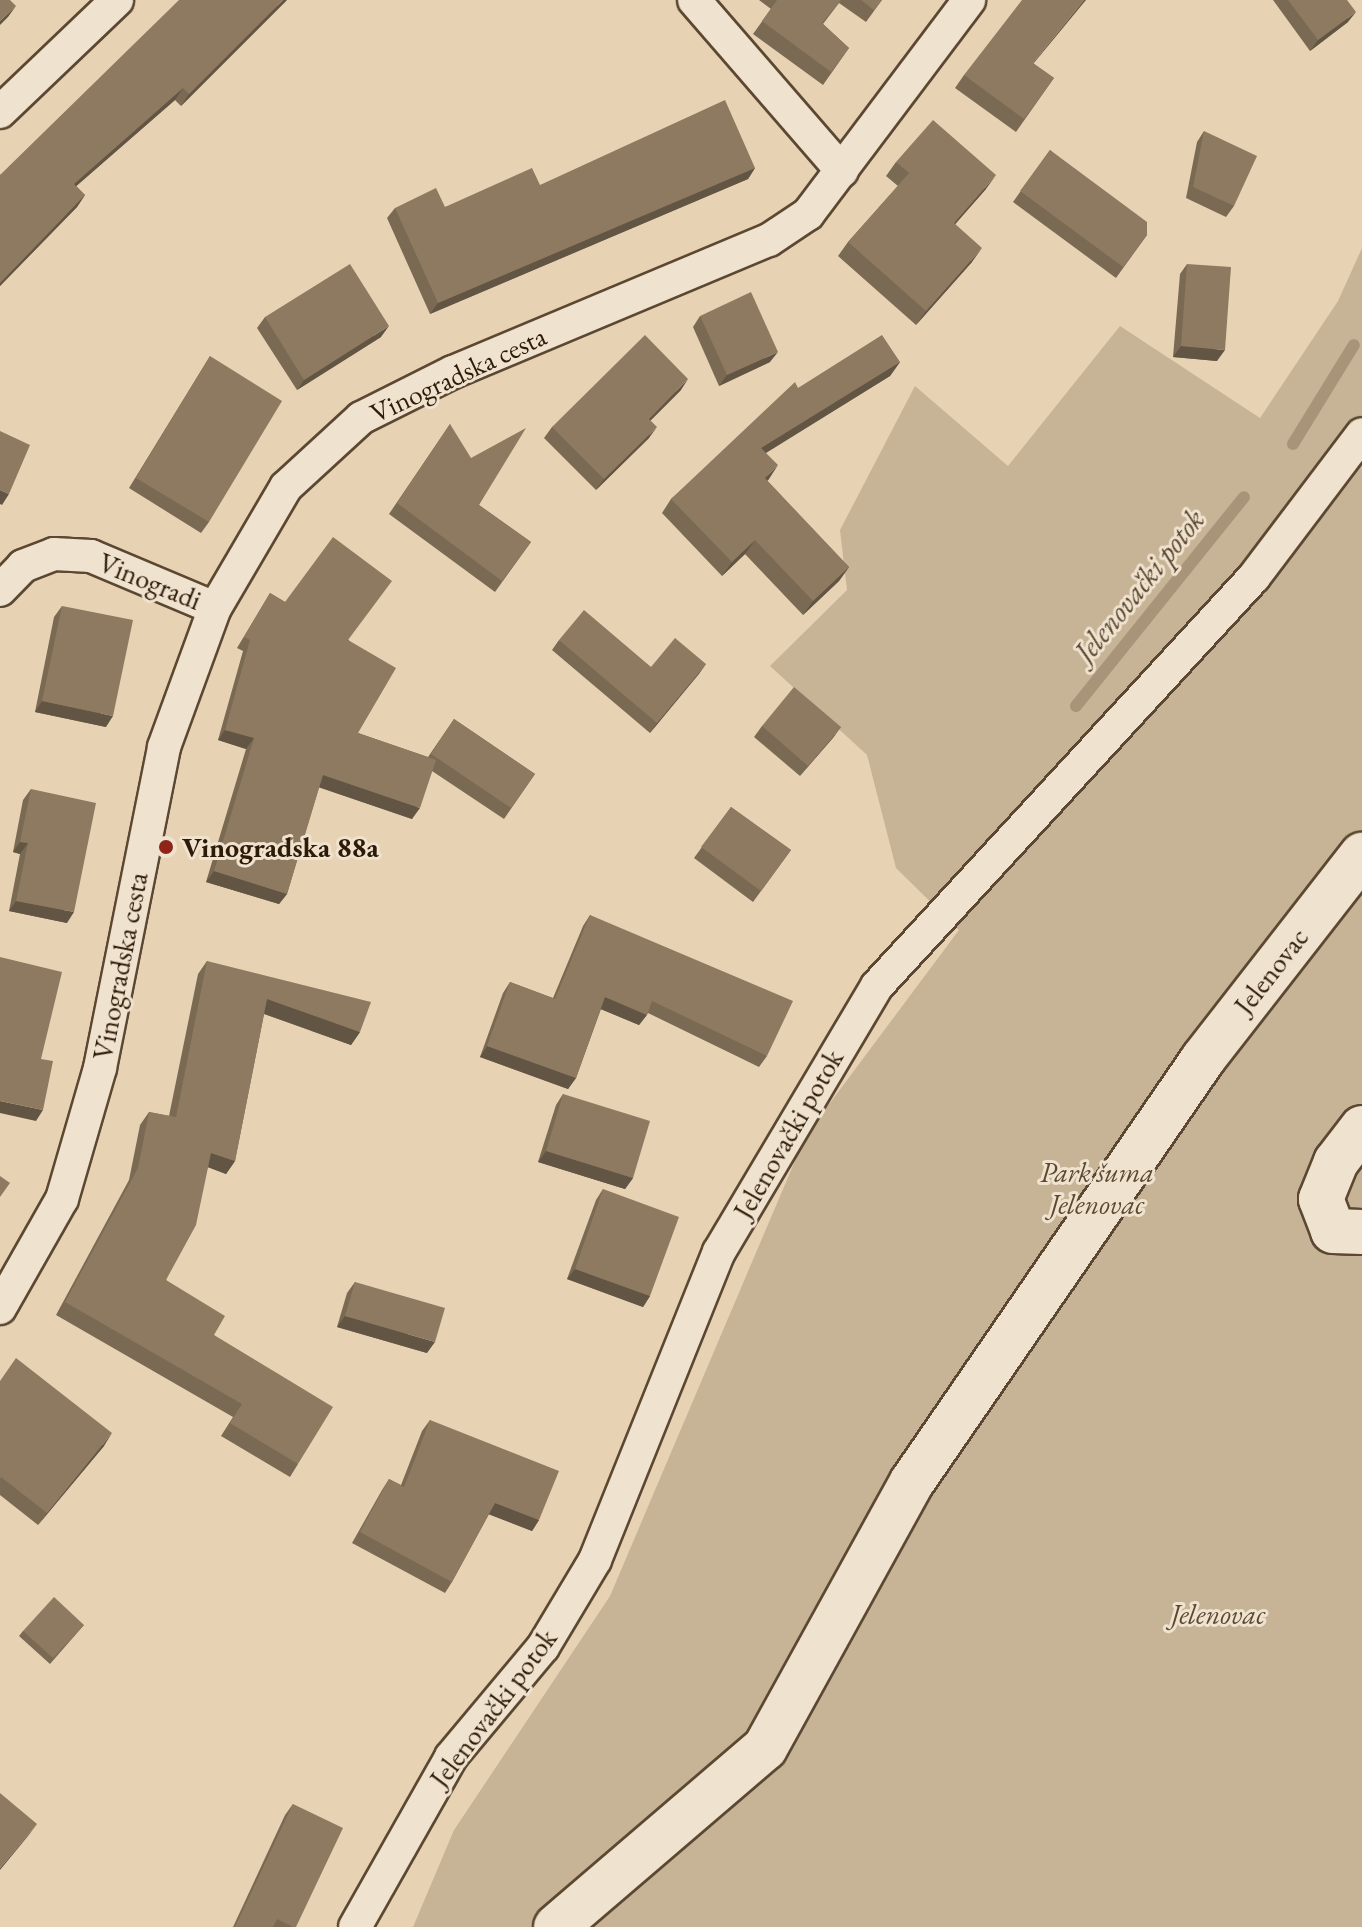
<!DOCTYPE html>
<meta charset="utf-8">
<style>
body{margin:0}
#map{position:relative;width:1362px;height:1927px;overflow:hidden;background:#e7d3b4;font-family:"EB Garamond",serif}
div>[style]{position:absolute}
.green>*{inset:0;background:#c7b497}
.stream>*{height:12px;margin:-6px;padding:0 6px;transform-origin:6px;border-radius:6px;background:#a89479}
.roads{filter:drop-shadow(2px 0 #5c4832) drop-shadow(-2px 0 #5c4832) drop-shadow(0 2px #5c4832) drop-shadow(0 -2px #5c4832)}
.street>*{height:32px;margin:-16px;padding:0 16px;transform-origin:16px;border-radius:16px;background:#efe2ce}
.secondary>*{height:44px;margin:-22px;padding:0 22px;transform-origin:22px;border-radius:22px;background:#efe2ce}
.wall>*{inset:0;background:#7a6953}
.shaded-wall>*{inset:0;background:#635544}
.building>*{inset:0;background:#8e7a61}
.dots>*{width:22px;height:22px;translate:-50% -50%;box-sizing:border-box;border:4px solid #efe2ce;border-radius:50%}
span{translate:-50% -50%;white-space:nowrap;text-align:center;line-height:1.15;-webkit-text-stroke:6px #efe2ce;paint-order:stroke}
.street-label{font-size:28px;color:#2d1a07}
.poi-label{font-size:28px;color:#2d1a07;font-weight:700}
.left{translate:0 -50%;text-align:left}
.park-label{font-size:28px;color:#5b4832;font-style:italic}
.water-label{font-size:30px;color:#58452f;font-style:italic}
</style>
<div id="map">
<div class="green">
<div style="clip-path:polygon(1362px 248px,1362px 1927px,413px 1927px,454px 1830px,610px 1596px,806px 1135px,959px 930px,896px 868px,867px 755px,770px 666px,847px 590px,840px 530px,915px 386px,1008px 466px,1120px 326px,1260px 418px,1338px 301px)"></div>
</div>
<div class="stream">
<div style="left:1293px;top:444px;width:116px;rotate:-58.4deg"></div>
<div style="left:1076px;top:706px;width:268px;rotate:-51.2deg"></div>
</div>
<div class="roads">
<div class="street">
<div style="left:694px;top:0;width:226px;rotate:49.1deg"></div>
<div style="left:0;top:112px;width:162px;rotate:-43.7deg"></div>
<div style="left:0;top:590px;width:33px;rotate:-46deg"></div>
<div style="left:23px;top:566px;width:33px;rotate:-21deg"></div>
<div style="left:54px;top:554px;width:37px;rotate:3deg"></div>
<div style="left:91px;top:556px;width:134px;rotate:22.8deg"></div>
<div style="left:0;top:1308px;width:125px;rotate:-60.4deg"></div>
<div style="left:62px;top:1199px;width:136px;rotate:-73.8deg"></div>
<div style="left:100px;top:1068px;width:327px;rotate:-78.7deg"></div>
<div style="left:164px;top:747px;width:148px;rotate:-69.9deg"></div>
<div style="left:215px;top:608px;width:140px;rotate:-59.6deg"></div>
<div style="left:286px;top:487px;width:102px;rotate:-42.6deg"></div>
<div style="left:361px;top:418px;width:103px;rotate:-26.6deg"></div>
<div style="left:453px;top:372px;width:342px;rotate:-22.7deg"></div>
<div style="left:769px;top:240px;width:47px;rotate:-33.7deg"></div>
<div style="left:808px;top:214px;width:268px;rotate:-53deg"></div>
<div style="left:355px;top:1927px;width:195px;rotate:-60.5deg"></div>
<div style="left:451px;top:1757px;width:143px;rotate:-50.1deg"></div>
<div style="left:543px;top:1647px;width:101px;rotate:-59.1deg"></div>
<div style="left:595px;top:1560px;width:332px;rotate:-68.1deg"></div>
<div style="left:719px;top:1252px;width:309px;rotate:-59.3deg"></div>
<div style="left:877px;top:986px;width:556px;rotate:-47.33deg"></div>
<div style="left:1254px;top:577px;width:179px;rotate:-52.9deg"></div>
</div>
<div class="secondary">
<div style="left:1362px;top:1128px;width:43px;rotate:127.4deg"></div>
<div style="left:1336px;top:1162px;width:40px;rotate:112deg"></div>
<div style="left:1321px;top:1199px;width:34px;rotate:69deg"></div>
<div style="left:1333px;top:1231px;width:29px;rotate:2deg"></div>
<div style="left:556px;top:1927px;width:275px;rotate:-40.6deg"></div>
<div style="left:765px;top:1748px;width:304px;rotate:-61.1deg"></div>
<div style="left:912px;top:1482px;width:513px;rotate:-55.47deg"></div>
<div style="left:1203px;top:1059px;width:259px;rotate:-52.1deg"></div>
</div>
</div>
<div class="wall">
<div style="clip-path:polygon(287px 0,181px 106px,175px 100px,76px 186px,85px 195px,77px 207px,0 286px,0 175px)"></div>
<div style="clip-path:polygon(759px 0,882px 0,866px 22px,839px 3px,823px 24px,849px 48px,823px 85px,753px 34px,771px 9px)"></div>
<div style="clip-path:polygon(1273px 0,1347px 0,1348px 22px,1310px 51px)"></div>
<div style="clip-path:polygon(1034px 64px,1054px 78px,1016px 132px,955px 88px,964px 75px)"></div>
<div style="clip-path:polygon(1204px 131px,1234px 206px,1226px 217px,1186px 198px,1197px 142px)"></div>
<div style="clip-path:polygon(1050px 150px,1147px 235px,1116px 278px,1013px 202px)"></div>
<div style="clip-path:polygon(896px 162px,986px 189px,955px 224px,972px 262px,916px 325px,838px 256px,848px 242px,898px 186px,886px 176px)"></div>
<div style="clip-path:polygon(755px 168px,748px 179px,430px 314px,387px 218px,395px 208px,445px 207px,540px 185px)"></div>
<div style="clip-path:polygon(1187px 264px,1217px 361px,1173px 357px,1180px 274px)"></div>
<div style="clip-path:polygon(700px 316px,770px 362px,719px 386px,693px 327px)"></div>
<div style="clip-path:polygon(265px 317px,381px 337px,297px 390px,257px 328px)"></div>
<div style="clip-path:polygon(210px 356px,209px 522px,201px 533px,129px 488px)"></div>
<div style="clip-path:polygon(900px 362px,890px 376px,766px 453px,769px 479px,767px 481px,849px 567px,839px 581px,803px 615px,745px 554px,722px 576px,662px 513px,671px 499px,798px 388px)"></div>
<div style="clip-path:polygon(681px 390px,650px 421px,649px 438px,596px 490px,544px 438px,552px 427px)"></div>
<div style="clip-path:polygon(450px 424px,479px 505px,531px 542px,495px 592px,389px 514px)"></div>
<div style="clip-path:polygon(270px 593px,349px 640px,358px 733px,428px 757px,454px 719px,535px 774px,504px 819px,432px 771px,412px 819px,319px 787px,287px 894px,279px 904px,206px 882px,246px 749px,218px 740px,243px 651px,237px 648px)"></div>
<div style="clip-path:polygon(62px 606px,106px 727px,35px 712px,54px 617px)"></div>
<div style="clip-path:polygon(559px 640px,651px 667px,706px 664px,650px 733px,552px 650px)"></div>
<div style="clip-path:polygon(762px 726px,841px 727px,800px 776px,754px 737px)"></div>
<div style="clip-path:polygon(31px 789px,67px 923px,9px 911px,20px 854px,13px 852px,23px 800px)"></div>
<div style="clip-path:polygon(731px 807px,791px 850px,753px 902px,694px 858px)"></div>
<div style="clip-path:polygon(590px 915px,767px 1056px,759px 1067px,648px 1013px,639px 1025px,601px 1009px,576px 1078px,568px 1089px,480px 1057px,503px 993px,510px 982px,553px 998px,583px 926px)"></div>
<div style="clip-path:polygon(207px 961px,360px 1032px,351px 1045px,264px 1014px,235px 1161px,226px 1174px,208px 1167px,166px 1280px,214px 1335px,298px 1464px,290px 1477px,221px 1436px,233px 1417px,56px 1315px,129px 1180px,140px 1125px,149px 1112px,169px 1116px,198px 974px)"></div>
<div style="clip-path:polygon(563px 1094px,633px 1178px,625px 1189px,538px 1162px,556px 1105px)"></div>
<div style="clip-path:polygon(603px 1189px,650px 1296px,643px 1307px,567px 1279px,596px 1200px)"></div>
<div style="clip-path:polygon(355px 1282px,427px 1353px,337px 1327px,347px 1293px)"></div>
<div style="clip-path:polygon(0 1381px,104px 1446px,38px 1525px,0 1495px)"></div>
<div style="clip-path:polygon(430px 1420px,539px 1520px,532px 1531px,489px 1514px,452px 1582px,445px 1593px,352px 1543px,382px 1490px,389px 1479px,401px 1485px,422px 1431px)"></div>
<div style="clip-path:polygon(84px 1625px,50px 1664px,19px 1636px,23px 1631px)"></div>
<div style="clip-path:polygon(293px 1804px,296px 1927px,233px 1927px,285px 1815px)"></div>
</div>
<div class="shaded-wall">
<div style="clip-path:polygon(283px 0,287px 0,181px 106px,189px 94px)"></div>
<div style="clip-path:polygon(1084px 0,1086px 0,1024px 75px,1033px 63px)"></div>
<div style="clip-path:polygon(16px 6px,8px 17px,0 25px,0 21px)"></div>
<div style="clip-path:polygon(1356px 12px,1348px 22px,1310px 51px,1318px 40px)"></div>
<div style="clip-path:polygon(183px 88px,175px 100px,65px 196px,74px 184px)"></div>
<div style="clip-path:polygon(755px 168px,748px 179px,430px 314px,438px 303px)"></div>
<div style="clip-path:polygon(996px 175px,986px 189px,944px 237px,954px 223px)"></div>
<div style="clip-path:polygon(85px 195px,77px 207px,0 286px,0 283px)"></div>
<div style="clip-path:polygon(982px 248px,972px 262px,916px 325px,926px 311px)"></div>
<div style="clip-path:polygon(389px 326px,381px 337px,297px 390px,304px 380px)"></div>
<div style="clip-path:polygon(1181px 346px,1225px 350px,1217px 361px,1173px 357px)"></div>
<div style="clip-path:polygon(778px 352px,770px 362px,719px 386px,727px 375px)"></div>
<div style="clip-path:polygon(900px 362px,890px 376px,751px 462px,761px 448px)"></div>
<div style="clip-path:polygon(688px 379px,681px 390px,641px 430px,649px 419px)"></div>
<div style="clip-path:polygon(657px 427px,649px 438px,596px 490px,604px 479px)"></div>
<div style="clip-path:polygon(778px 465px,769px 479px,755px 492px,765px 478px)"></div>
<div style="clip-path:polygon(0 490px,9px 494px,2px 505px,0 504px)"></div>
<div style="clip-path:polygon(755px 540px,745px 554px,722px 576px,732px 562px)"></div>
<div style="clip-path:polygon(849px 567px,839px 581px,803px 615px,813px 601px)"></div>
<div style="clip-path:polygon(706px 664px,699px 674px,650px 733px,657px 723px)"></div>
<div style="clip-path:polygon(42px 701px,113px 716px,106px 727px,35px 712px)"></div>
<div style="clip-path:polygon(841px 727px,833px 738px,800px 776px,808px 766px)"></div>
<div style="clip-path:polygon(225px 730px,254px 738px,246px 749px,218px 740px)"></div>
<div style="clip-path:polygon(323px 775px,420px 808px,412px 819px,315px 786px)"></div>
<div style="clip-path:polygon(20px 842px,28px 843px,20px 854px,13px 852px)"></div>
<div style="clip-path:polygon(214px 871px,287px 894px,279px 904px,206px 882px)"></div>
<div style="clip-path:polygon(16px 901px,74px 912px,67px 923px,9px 911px)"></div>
<div style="clip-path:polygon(605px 997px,647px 1015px,639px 1025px,598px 1008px)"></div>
<div style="clip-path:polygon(267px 999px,360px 1032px,351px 1045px,259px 1012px)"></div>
<div style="clip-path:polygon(487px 1046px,576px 1078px,568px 1089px,480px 1057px)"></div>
<div style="clip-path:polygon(0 1101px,43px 1110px,36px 1121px,0 1113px)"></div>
<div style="clip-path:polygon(546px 1151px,633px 1178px,625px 1189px,538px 1162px)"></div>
<div style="clip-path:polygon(211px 1153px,235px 1161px,226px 1174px,202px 1165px)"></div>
<div style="clip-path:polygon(575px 1269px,650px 1296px,643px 1307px,567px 1279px)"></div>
<div style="clip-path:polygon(345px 1316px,435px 1342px,427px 1353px,337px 1327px)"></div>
<div style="clip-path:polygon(112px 1433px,104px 1446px,38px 1525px,47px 1513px)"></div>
<div style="clip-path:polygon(495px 1503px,539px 1520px,532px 1531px,488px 1514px)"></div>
<div style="clip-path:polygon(37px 1824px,28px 1836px,0 1870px,0 1868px)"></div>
</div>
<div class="building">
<div style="clip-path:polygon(0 0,10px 0,16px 6px,0 21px)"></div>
<div style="clip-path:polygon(179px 0,283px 0,189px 94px,183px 88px,74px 184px,85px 195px,0 283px,0 175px)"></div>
<div style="clip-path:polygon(777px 0,841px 0,822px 23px,849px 48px,831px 72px,762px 21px)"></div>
<div style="clip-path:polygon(861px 0,882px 0,874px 10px)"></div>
<div style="clip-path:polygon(1022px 0,1084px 0,1033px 63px,1054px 78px,1024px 119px,964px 75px)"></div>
<div style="clip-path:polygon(1288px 0,1347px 0,1356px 12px,1318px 40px)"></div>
<div style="clip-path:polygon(725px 100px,755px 168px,438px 303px,395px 208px,436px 188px,445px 207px,532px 168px,540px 185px)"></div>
<div style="clip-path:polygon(933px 120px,996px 175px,954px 223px,982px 248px,926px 311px,848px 242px,909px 173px,896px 162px)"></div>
<div style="clip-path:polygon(1204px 131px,1257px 156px,1234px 206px,1193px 187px)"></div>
<div style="clip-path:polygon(1050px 150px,1147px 222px,1147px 235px,1123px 267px,1020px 191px)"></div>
<div style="clip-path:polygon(350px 264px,389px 326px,304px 380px,265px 317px)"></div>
<div style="clip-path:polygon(1187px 264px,1231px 267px,1225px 350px,1181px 346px)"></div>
<div style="clip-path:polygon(751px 292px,778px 352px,727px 375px,700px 316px)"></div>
<div style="clip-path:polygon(645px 335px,688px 379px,649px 419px,657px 427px,604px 479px,552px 427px)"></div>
<div style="clip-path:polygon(882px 335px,900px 362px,761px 448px,778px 465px,765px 478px,849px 567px,813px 601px,755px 540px,732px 562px,671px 499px,795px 382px,798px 388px)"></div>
<div style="clip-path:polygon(210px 356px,282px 401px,209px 522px,136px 478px)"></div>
<div style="clip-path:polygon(450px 424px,471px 458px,526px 428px,479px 505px,531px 542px,502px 581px,397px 503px)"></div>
<div style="clip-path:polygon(0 431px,30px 445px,9px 494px,0 490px)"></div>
<div style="clip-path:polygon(333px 537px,392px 581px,348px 640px,396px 668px,358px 733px,436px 760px,420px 808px,323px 775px,287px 894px,214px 871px,254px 738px,225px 730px,250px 640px,244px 637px,270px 593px,285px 602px)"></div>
<div style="clip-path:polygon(62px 606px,133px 620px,113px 716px,42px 701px)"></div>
<div style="clip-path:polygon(584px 610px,651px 667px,675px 638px,706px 664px,657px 723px,559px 640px)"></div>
<div style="clip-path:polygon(794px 687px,841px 727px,808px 766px,762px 726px)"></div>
<div style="clip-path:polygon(454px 719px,535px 774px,511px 808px,431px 754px)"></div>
<div style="clip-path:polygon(31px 789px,96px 803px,74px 912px,16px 901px,28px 843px,20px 842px)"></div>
<div style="clip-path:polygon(731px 807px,791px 850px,761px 891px,701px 847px)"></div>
<div style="clip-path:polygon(590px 915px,793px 1001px,767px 1056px,652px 1001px,647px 1015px,605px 997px,576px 1078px,487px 1046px,510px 982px,555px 999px)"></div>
<div style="clip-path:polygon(0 957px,62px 972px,41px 1059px,53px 1061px,43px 1110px,0 1101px)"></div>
<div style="clip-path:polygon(207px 961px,371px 1002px,360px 1032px,267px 999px,235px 1161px,211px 1153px,196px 1225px,166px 1280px,225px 1316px,214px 1335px,333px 1407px,298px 1464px,230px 1423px,242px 1404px,65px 1302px,138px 1168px,149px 1112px,176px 1117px)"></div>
<div style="clip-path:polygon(563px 1094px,650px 1121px,633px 1178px,546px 1151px)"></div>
<div style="clip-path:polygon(0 1176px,10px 1183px,0 1197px)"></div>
<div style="clip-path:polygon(603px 1189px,679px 1217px,650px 1296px,575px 1269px)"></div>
<div style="clip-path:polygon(355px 1282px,445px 1308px,435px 1342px,345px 1316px)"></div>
<div style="clip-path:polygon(16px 1358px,112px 1433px,47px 1513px,1px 1477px,0 1479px,0 1381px)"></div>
<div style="clip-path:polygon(430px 1420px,559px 1471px,539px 1520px,495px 1503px,452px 1582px,360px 1532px,389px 1479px,404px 1487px)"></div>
<div style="clip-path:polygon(54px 1597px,84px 1625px,53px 1658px,23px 1631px)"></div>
<div style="clip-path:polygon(0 1793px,37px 1824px,0 1868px)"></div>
<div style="clip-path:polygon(293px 1804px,343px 1828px,296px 1927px,293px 1927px,277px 1919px,273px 1927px,235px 1927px)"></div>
</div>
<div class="dots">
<div style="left:166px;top:847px;background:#8f2418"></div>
</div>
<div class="street-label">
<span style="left:458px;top:374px;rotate:-25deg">Vinogradska cesta</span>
<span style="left:150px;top:581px;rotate:22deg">Vinogradi</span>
<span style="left:120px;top:966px;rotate:-79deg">Vinogradska cesta</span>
<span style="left:1271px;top:971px;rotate:-52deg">Jelenovac</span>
<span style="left:788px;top:1134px;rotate:-60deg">Jelenovački potok</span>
<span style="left:493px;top:1708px;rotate:-53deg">Jelenovački potok</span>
</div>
<div class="poi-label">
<span class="left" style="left:182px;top:847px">Vinogradska 88a</span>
</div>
<div class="park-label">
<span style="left:1097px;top:1188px">Park šuma<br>Jelenovac</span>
<span style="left:1218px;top:1614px">Jelenovac</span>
</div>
<div class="water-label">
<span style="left:1140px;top:586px;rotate:-51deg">Jelenovački potok</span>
</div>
</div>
